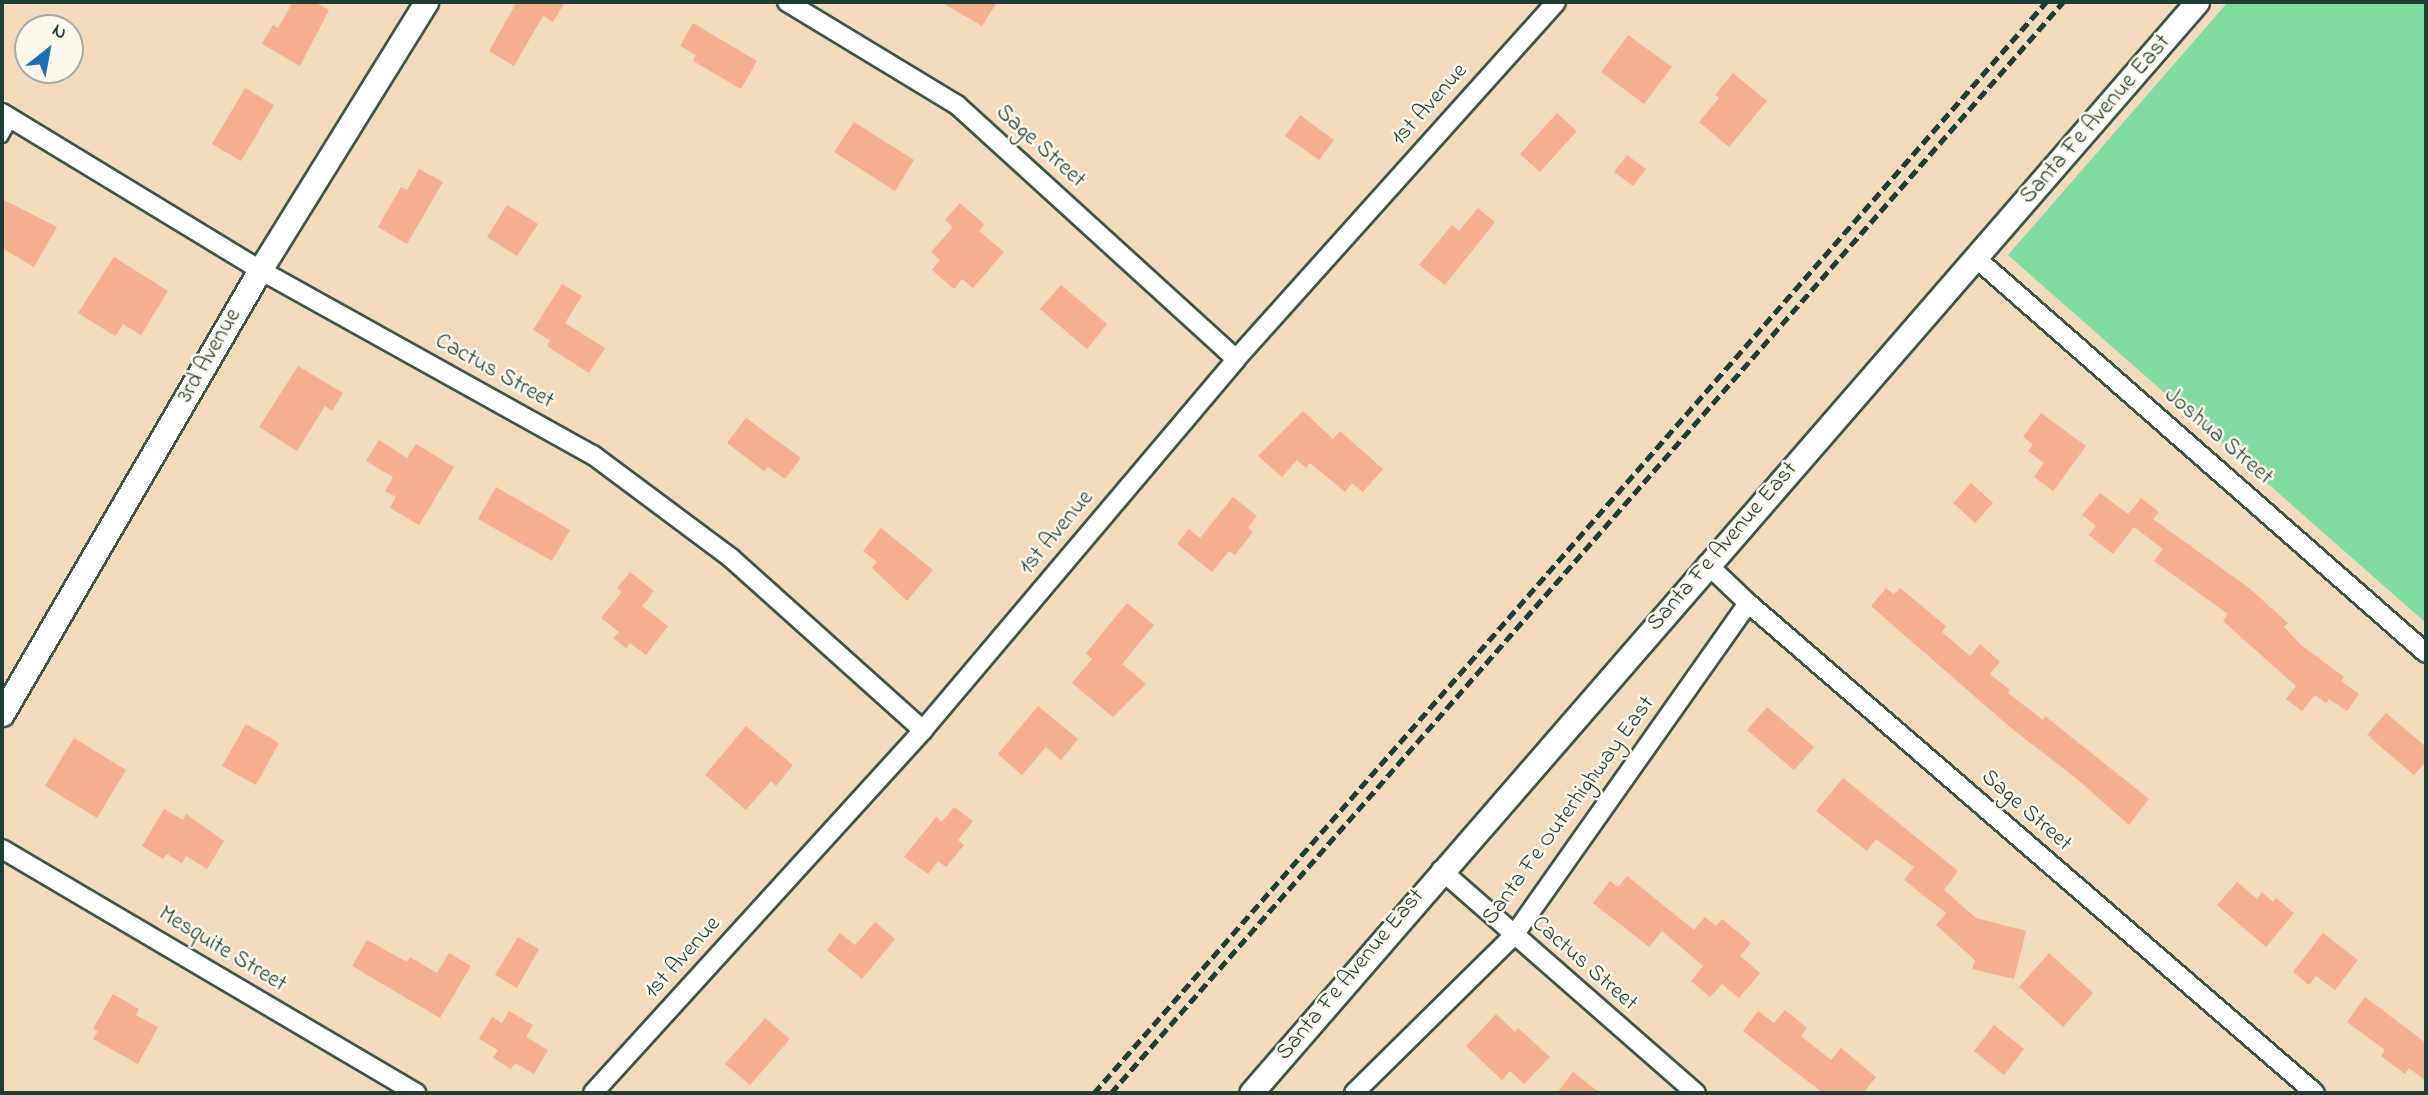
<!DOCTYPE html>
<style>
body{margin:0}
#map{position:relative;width:2428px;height:1095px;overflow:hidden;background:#f1dbbc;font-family:"Indie Flower",sans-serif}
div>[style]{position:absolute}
.green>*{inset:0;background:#81dca2}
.building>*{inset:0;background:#f6af8f}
.roads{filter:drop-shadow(2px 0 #3e5548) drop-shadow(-2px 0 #3e5548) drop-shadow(0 2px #3e5548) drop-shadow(0 -2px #3e5548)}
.service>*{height:9px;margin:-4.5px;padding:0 4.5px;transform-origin:4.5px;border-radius:4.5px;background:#fff}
.minor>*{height:18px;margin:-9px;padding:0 9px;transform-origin:9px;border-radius:9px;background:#fff}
.tertiary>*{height:23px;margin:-11.5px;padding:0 11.5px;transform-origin:11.5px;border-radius:11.5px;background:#fff}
.rail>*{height:5px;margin-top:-2.5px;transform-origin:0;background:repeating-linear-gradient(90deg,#1f3d34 0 10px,transparent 0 15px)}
span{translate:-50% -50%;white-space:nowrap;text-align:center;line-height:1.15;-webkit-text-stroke:5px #fbf7ec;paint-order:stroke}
.street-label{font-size:23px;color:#1f3d34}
.frame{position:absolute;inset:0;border:4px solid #1f3d34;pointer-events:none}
.north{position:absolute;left:14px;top:14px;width:70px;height:70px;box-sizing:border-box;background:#fbf7ec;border:2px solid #a3ada2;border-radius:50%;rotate:31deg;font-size:19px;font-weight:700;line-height:28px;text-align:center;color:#1f3d34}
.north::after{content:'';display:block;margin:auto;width:24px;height:32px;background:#1f6fb2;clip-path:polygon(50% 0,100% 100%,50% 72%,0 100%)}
</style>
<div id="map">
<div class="green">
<div style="clip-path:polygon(2228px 2px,2426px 2px,2426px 623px,2008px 255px)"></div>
</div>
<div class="building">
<div style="clip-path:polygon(293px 2px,314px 2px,329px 10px,300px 66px,262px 44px,273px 25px,278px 28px)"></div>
<div style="clip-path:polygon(517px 2px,565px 2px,553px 22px,543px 16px,514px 66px,489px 51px)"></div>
<div style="clip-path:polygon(941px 2px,997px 2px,982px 26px)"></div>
<div style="clip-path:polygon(693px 23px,757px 61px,741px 89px,693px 61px,696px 55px,680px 46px)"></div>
<div style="clip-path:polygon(1628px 35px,1672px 67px,1644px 104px,1601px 72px)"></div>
<div style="clip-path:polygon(1733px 73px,1767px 101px,1729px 147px,1699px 122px,1719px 98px,1715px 95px)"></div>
<div style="clip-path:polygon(245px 88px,274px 105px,241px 161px,212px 144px)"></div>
<div style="clip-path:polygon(1557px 113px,1577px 131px,1540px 172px,1520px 154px)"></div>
<div style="clip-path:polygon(1300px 115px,1334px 140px,1319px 160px,1285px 136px)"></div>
<div style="clip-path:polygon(854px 122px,914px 160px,895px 191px,834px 152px)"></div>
<div style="clip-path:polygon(1627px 155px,1646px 169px,1633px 186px,1614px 172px)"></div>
<div style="clip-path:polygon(419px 169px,443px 182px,407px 244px,378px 227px,401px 187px,407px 190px)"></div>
<div style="clip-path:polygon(2px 199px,57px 227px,34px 267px,2px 248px)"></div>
<div style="clip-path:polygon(960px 203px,984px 224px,979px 231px,1004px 252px,973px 288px,962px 279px,954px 289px,932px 270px,940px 260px,931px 252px,953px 227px,945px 220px)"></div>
<div style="clip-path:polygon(507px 205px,538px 224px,517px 256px,487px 237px)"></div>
<div style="clip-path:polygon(1478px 208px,1495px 222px,1445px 285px,1419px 265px,1452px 225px,1459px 231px)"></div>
<div style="clip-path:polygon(114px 257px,168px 291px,141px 335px,123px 324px,115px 336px,78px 313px)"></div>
<div style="clip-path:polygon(562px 284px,582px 296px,565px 323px,605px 348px,589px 373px,547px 346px,550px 340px,533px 330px)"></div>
<div style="clip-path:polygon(1061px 285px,1107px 324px,1087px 349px,1040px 309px)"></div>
<div style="clip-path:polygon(298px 366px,343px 393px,332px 411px,325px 406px,297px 451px,259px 427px)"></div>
<div style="clip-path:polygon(1303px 411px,1333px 439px,1340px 431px,1383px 469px,1363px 492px,1352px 483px,1345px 492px,1310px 463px,1306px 468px,1297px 460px,1282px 477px,1258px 456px)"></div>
<div style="clip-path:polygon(2041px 413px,2086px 446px,2053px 491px,2034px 477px,2044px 463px,2028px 451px,2033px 444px,2023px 437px)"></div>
<div style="clip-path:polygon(746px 418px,801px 458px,785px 479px,768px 467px,764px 471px,727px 443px)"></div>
<div style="clip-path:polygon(379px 440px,407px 458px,416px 444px,454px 467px,419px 525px,390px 508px,396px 497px,385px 491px,393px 477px,366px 461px)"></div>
<div style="clip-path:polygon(1971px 483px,1993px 503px,1975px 523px,1953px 503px)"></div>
<div style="clip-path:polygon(496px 487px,570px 530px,552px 561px,478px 519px)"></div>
<div style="clip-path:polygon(2100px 493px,2128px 514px,2141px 498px,2159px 512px,2153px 519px,2249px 588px,2288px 623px,2284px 627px,2301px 645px,2344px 677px,2341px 681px,2359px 694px,2347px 711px,2329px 699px,2326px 703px,2315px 695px,2302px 711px,2286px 699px,2296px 686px,2223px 621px,2228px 614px,2154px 561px,2163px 549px,2134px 527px,2113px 554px,2089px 535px,2096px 526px,2082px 515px)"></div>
<div style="clip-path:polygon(1233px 497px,1257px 516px,1248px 528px,1253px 532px,1235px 555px,1229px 551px,1212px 572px,1177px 544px,1189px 529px,1200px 538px)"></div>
<div style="clip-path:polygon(881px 528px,933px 570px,907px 601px,872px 568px,877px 562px,863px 551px)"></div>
<div style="clip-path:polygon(630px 572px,654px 591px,642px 606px,668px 626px,646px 655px,630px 643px,626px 648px,613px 638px,619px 632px,601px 618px,622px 592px,617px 588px)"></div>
<div style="clip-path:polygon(1886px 588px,1894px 595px,1900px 588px,1946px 626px,1942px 632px,1970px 656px,1980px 644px,2000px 662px,1990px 674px,2010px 690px,2008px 693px,2043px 720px,2045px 716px,2149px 799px,2129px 825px,2077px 779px,2011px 728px,1871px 606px)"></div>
<div style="clip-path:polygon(1127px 603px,1154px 625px,1122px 664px,1146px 684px,1113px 717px,1072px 683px,1092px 659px,1086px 653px)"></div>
<div style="clip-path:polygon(1038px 706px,1078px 739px,1061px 760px,1046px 747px,1022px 775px,998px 754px)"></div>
<div style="clip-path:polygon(1767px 707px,1814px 747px,1794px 770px,1747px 730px)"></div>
<div style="clip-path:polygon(2386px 713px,2426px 747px,2426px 762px,2414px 775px,2367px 735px)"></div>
<div style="clip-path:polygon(246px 724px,279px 743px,256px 785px,222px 766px)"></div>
<div style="clip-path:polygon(746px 726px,793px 765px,776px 786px,771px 781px,746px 810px,705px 775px)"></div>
<div style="clip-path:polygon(74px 738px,126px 770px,97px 818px,45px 786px)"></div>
<div style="clip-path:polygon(1843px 778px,1958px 871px,1944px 890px,1976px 918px,2026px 931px,2014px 979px,1972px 969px,1975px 960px,1936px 925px,1946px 913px,1904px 880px,1914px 867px,1876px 839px,1867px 851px,1816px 811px)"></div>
<div style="clip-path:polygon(954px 807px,973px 821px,958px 840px,964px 845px,946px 867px,938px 861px,928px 874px,904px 857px,936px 817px,942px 822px)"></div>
<div style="clip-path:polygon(164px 809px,183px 820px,186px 814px,224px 841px,207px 869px,186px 856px,182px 863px,167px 854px,163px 859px,142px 846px)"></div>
<div style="clip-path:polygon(1627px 876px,1694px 930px,1705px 917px,1716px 926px,1722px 919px,1751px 943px,1740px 956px,1760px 973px,1739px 998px,1722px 984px,1710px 997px,1691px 981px,1703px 966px,1662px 931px,1649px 947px,1593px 903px,1610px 881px,1618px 887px)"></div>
<div style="clip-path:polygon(2237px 882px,2257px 899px,2262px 892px,2273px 902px,2276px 898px,2294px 913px,2266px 947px,2217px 905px)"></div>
<div style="clip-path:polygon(875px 922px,895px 939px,862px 979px,827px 950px,840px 933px,855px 945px)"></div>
<div style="clip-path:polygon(2323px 933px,2358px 960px,2335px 990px,2316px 976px,2309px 985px,2293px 972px)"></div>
<div style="clip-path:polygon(518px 937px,539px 949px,517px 988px,495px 975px)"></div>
<div style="clip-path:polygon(367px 940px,407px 962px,410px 957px,437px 973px,449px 953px,471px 966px,440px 1018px,352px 966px)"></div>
<div style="clip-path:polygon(2049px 953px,2093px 993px,2063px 1027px,2019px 987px)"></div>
<div style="clip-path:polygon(113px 994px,139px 1009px,136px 1015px,158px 1027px,138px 1064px,93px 1039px,98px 1031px,93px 1029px)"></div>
<div style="clip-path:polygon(2365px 997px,2426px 1043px,2426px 1081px,2409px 1068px,2405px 1074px,2381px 1056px,2385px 1050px,2347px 1022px)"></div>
<div style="clip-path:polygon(1785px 1010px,1807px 1028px,1801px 1036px,1831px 1060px,1841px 1048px,1876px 1077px,1863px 1093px,1823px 1093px,1743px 1031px,1758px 1011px,1774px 1023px)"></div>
<div style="clip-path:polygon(509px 1011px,533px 1025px,526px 1037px,548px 1050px,534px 1074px,515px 1063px,511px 1069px,493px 1058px,498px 1050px,479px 1039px,492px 1017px,502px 1023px)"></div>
<div style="clip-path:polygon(1496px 1014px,1515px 1032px,1518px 1028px,1550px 1057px,1524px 1084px,1510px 1071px,1502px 1080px,1466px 1046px)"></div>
<div style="clip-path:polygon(765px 1018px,790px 1039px,750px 1085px,725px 1064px)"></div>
<div style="clip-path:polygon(1994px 1025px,2024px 1049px,2004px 1075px,1974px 1051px)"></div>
<div style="clip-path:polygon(1573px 1072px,1600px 1093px,1557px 1093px)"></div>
</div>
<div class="roads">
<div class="service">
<div style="left:2px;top:137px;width:21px;rotate:-61deg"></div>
</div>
<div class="minor">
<div style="left:787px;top:2px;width:199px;rotate:31.2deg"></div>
<div style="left:957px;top:105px;width:377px;rotate:42.3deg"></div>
<div style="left:2px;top:113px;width:302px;rotate:31.3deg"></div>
<div style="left:260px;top:270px;width:381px;rotate:29.1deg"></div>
<div style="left:593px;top:455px;width:172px;rotate:36.7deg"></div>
<div style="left:731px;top:558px;width:258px;rotate:41.9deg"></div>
<div style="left:1977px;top:259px;width:597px;rotate:41.27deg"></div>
<div style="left:1707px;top:564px;width:57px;rotate:43.6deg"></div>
<div style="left:1748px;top:603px;width:749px;rotate:40.83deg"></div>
<div style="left:2px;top:849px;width:481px;rotate:30.5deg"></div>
<div style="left:1441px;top:870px;width:339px;rotate:41.2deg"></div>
<div style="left:593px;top:1093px;width:491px;rotate:-47.7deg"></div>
<div style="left:923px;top:730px;width:485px;rotate:-49.8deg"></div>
<div style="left:1236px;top:359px;width:479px;rotate:-48.1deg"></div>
<div style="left:1354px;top:1093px;width:225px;rotate:-44.6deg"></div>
<div style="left:1514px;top:935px;width:406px;rotate:-54.8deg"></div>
</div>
<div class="tertiary">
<div style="left:2px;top:714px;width:514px;rotate:-59.84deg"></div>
<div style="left:260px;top:270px;width:315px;rotate:-58.2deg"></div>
<div style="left:1251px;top:1093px;width:1444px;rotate:-49.07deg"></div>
</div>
</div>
<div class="rail">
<div style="left:1094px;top:1093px;width:1448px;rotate:-48.89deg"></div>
<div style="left:1111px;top:1093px;width:1448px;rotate:-48.89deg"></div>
</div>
<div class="street-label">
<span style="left:1430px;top:105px;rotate:-48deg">1st Avenue</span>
<span style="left:2096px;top:120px;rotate:-49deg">Santa Fe Avenue East</span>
<span style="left:1040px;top:147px;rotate:42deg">Sage Street</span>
<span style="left:210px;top:356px;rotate:-60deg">3rd Avenue</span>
<span style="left:494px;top:372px;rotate:29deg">Cactus Street</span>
<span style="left:2218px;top:437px;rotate:41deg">Joshua Street</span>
<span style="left:1057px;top:533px;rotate:-50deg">1st Avenue</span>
<span style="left:1723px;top:547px;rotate:-49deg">Santa Fe Avenue East</span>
<span style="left:1569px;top:811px;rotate:-54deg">Santa Fe Outerhighway East</span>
<span style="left:2026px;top:811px;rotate:41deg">Sage Street</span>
<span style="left:222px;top:950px;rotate:31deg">Mesquite Street</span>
<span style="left:683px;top:958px;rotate:-48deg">1st Avenue</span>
<span style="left:1584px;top:964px;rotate:41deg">Cactus Street</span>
<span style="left:1351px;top:975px;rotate:-50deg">Santa Fe Avenue East</span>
</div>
<div class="frame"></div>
<div class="north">N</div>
</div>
